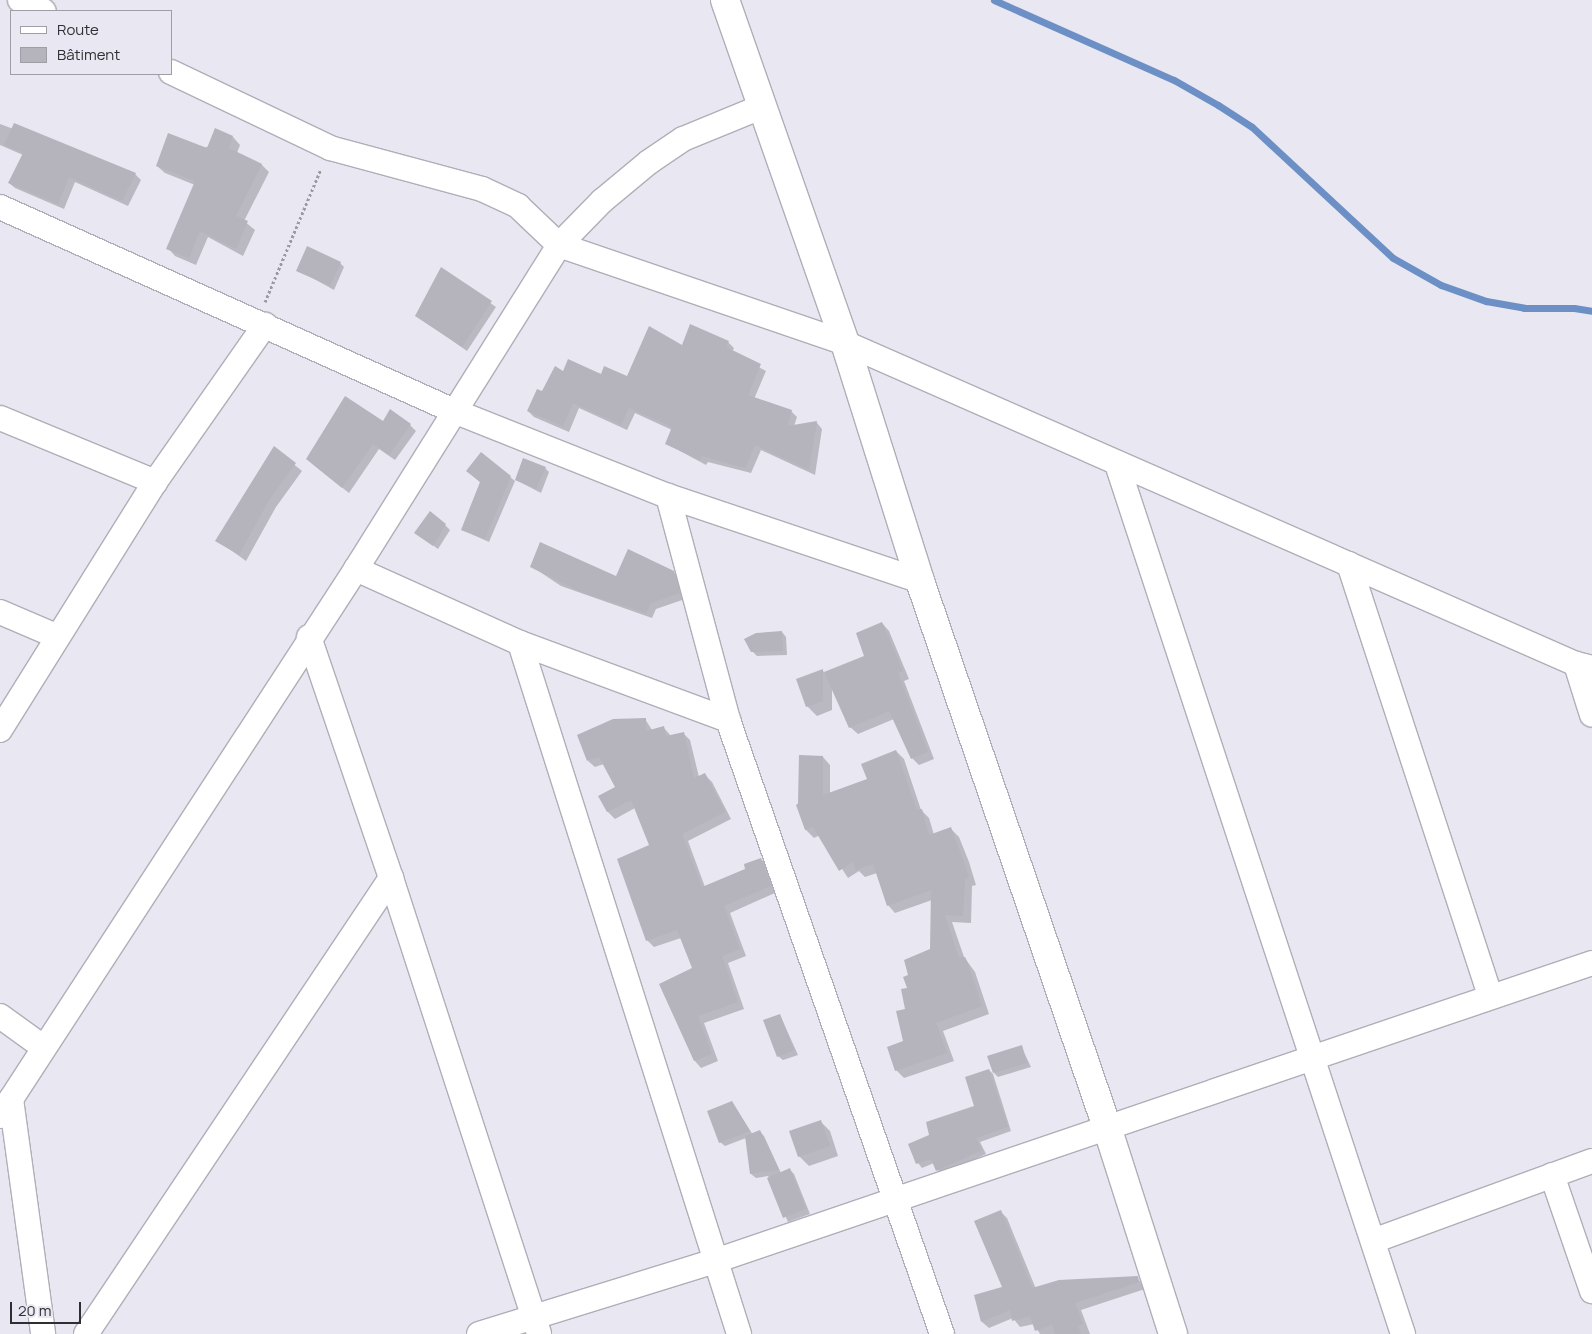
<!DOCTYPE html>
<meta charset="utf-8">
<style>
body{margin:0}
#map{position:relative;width:1592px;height:1334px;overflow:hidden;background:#e9e7f1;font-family:Manrope,sans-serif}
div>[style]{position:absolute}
.shadow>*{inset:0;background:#0003}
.stream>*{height:7px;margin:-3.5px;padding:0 3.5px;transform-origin:3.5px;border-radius:3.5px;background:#6c90c6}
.building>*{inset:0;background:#b5b3bc}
.path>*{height:3px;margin-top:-1.5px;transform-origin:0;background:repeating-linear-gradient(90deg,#9b9aa1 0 2.5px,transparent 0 5px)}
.roads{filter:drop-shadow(1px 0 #b0aeb8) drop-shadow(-1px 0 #b0aeb8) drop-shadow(0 1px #b0aeb8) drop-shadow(0 -1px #b0aeb8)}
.street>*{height:24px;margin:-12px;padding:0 12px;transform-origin:12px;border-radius:12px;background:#fff}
.secondary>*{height:28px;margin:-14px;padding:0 14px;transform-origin:14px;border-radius:14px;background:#fff}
span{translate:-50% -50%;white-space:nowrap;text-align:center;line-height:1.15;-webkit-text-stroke:5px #e9e7f1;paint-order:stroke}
.legend{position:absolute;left:10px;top:10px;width:162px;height:65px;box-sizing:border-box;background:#e9e7f1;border:1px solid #9f9da5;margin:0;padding:6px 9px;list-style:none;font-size:15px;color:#2f2e32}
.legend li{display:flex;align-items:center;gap:10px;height:25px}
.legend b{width:25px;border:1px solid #9f9da5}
.scale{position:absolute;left:10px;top:1302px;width:71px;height:22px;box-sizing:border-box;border:2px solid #2f2e32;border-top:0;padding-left:6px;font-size:15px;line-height:18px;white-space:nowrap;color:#2f2e32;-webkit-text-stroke:4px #e9e7f1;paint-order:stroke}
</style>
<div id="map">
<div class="shadow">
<div style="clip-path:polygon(0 124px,135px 174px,141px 180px,128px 206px,75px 182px,64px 209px,15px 188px,9px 183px,23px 155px,0 145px)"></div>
<div style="clip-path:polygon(233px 137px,240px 145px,237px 153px,262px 165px,269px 172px,244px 221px,255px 230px,243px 256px,208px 237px,196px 265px,175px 256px,168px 248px,195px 185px,165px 173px,157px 166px)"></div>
<div style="clip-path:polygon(340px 263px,344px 267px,334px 290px,298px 270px)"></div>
<div style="clip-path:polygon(441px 269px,496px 307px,467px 351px,417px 316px)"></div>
<div style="clip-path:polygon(728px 342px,734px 348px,732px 352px,766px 371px,754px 399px,791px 411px,797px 417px,794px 426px,817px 423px,822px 429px,815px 475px,761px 450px,751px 473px,708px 462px,706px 465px,667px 444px,672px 430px,635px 413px,627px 430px,579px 408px,569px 432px,534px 417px,528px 411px,563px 372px,628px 378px,682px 347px)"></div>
<div style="clip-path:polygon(410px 425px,416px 431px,395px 460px,379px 449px,349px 493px,314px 465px)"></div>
<div style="clip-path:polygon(274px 448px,302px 471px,276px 507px,246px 561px,217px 540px)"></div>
<div style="clip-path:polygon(545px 468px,549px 472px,541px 493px,516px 480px)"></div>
<div style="clip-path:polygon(468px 471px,510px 477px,515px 481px,489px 542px,462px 530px,481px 483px)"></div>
<div style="clip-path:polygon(445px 525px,450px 530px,438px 549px,416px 533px)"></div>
<div style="clip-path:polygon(531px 566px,616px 577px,673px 572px,679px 578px,685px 599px,656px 609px,652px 618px,561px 586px)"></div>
<div style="clip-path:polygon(882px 623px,889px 631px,909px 679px,904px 681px,934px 759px,919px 765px,912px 758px,894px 719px,858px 734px,850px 727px,832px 686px,832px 710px,817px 716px,807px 706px,823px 671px,825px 673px,865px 657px)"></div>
<div style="clip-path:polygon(782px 632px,786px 637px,787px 655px,757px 656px,752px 651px)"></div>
<div style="clip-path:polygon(645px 719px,652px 730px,664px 728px,671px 736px,683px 733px,690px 740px,699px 777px,705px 775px,712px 782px,731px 819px,688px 841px,705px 887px,747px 869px,761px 859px,768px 866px,777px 892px,730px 913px,746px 956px,728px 963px,744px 1009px,704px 1023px,718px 1061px,701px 1068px,695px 1061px,660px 984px,694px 969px,681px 938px,654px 947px,647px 940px,651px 846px,635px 808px,615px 819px,608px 812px,600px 796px,617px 788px,604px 764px,595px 767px,588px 761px)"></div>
<div style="clip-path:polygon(896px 751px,904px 759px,921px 810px,929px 818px,934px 835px,951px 829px,959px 837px,969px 862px,976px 885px,972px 886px,971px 923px,952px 922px,964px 957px,975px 972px,989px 1014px,943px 1031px,954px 1061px,904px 1078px,896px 1070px,905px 1042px,910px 975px,931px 950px,932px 900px,895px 913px,888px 905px,877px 873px,865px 877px,859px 871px,848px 878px,820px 835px,814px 838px,806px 830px,797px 805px,823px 757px,830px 765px,830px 794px,869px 780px)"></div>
<div style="clip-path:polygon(780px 1015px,798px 1055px,783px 1060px,778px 1056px)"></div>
<div style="clip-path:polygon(1021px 1046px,1031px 1067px,998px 1077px,994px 1073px)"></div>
<div style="clip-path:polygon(989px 1070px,993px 1074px,1011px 1131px,980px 1142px,986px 1154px,941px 1175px,934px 1163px,922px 1168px,918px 1163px,976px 1107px)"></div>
<div style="clip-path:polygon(732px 1102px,753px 1135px,760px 1132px,764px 1136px,781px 1173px,790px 1170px,794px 1174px,810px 1214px,788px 1222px,768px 1176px,756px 1178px,751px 1174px,746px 1138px,725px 1146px,720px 1142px)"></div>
<div style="clip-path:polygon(820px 1121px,830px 1131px,838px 1156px,809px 1166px,799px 1156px)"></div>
<div style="clip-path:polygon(1000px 1211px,1007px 1218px,1036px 1289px,1137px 1277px,1145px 1289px,1081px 1310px,1090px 1334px,1040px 1334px,1034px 1324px,1020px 1327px,1013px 1318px,989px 1328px,982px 1322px,1004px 1287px)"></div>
</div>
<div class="stream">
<div style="left:994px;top:0;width:197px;rotate:24deg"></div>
<div style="left:1174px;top:80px;width:51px;rotate:29.6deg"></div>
<div style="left:1218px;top:105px;width:40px;rotate:32.9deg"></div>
<div style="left:1252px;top:127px;width:192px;rotate:42.9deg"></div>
<div style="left:1393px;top:258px;width:55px;rotate:29.4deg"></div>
<div style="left:1441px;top:285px;width:48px;rotate:19.6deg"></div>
<div style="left:1486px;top:301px;width:39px;rotate:10deg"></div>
<div style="left:1524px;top:308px;width:50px"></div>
<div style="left:1574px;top:308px;width:18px;rotate:9deg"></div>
</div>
<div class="building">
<div style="clip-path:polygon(14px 123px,136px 173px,122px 201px,69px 177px,58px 204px,8px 183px,23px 153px,4px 145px)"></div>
<div style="clip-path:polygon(215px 128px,233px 136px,229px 148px,262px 164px,236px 216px,248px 221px,236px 249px,200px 231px,189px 258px,166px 249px,195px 181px,156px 166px,168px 133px,207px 148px)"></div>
<div style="clip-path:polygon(307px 246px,341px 262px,330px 286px,296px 271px)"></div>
<div style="clip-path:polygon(441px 267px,492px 301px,462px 347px,415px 316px)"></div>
<div style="clip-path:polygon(690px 324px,729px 341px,726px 347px,761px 364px,748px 395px,792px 410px,787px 426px,817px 421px,809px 470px,755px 445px,745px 468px,702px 456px,700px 460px,665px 444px,672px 427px,629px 408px,621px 425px,573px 403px,563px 426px,527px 411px,537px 389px,542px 391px,555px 366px,563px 371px,568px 359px,601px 374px,604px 366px,627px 376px,649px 326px,682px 345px)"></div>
<div style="clip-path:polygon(345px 396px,383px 421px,390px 409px,411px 424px,389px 455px,373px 444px,342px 488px,306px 459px)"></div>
<div style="clip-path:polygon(274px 446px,296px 463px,269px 500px,239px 555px,215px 541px)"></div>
<div style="clip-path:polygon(481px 452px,511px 476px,485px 539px,461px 530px,480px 482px,466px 471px)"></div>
<div style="clip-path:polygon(523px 458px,546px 467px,536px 489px,515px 480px)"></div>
<div style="clip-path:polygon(430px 511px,446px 524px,433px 546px,414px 533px)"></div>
<div style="clip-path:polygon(540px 542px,616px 576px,628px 549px,674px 571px,680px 593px,651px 603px,646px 613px,583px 593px,530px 567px)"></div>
<div style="clip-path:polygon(882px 622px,903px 671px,898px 673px,928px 752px,911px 759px,889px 711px,849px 728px,824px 672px,864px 656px,856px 633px)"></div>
<div style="clip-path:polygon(782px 631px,783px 651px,751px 652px,744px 639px,756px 633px)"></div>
<div style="clip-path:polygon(823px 669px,823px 701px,806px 707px,796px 679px)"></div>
<div style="clip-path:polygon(646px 718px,646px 731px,664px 726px,666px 736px,684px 732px,694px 778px,705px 773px,725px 812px,682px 834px,702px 887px,745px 869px,744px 864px,761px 858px,771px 886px,724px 906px,740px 949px,722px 956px,738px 1002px,698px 1016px,712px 1054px,694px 1061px,659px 984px,692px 968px,677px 930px,646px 941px,617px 859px,649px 845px,631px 800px,607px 812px,598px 796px,615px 787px,599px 757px,587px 761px,577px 735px,613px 719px)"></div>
<div style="clip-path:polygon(896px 750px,917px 810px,922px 809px,929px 835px,951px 827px,961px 854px,969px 877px,965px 879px,963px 916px,945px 915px,959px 958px,965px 957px,968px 963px,982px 1006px,936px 1023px,947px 1053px,895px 1071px,887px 1047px,903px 1041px,896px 1011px,905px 1009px,901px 989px,907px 988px,903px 977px,908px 975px,904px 960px,930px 949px,931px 890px,887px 906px,873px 864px,856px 870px,853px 862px,839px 871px,813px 827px,805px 830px,796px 805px,798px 804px,799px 755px,823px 756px,823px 795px,867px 779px,861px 764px)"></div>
<div style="clip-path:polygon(780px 1014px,794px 1050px,777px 1057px,763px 1020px)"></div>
<div style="clip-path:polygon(1022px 1045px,1027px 1063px,993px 1073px,987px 1056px)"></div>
<div style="clip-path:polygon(989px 1069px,1008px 1127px,976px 1138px,982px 1150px,936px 1171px,931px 1159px,916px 1164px,908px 1144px,929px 1135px,926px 1122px,974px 1106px,965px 1077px)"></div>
<div style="clip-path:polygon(732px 1101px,750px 1131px,719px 1143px,707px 1111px)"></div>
<div style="clip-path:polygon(821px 1120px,830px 1146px,798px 1157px,789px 1131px)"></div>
<div style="clip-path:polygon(760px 1130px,779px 1170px,750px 1174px,745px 1136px)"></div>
<div style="clip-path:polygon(790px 1168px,806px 1209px,783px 1218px,767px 1178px)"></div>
<div style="clip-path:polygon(1001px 1210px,1032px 1288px,1059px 1280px,1138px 1276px,1139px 1282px,1075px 1303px,1083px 1324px,1078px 1326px,1081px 1334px,1055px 1334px,1052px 1325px,1035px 1331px,1030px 1316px,1012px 1321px,1010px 1310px,981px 1322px,974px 1295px,1002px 1287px,974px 1221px)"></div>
</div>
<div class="path">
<div style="left:265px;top:302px;width:144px;rotate:-67.2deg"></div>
</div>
<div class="roads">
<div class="street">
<div style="left:20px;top:0;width:26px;rotate:25deg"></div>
<div style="left:171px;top:72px;width:176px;rotate:25.5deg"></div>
<div style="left:330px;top:148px;width:157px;rotate:15.1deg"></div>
<div style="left:482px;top:189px;width:40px;rotate:25deg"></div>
<div style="left:518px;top:206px;width:57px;rotate:43.6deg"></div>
<div style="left:559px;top:245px;width:302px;rotate:18.9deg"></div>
<div style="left:845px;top:343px;width:798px;rotate:23.71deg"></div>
<div style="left:1576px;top:664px;width:16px;rotate:14deg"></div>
<div style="left:0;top:207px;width:498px;rotate:24.2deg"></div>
<div style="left:454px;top:411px;width:230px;rotate:21.7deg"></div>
<div style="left:668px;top:496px;width:266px;rotate:18.6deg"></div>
<div style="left:0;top:418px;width:168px;rotate:22.4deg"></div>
<div style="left:1117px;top:464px;width:916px;rotate:71.8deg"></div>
<div style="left:668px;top:496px;width:232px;rotate:75deg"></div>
<div style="left:728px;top:720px;width:650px;rotate:70.78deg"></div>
<div style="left:1349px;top:564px;width:454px;rotate:71.9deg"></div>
<div style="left:356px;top:569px;width:180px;rotate:24.3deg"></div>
<div style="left:520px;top:643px;width:222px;rotate:20.3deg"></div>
<div style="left:0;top:612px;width:61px;rotate:23.2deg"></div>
<div style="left:309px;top:637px;width:255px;rotate:71.2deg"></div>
<div style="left:391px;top:878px;width:479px;rotate:72deg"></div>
<div style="left:520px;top:643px;width:725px;rotate:72.41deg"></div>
<div style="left:1576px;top:664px;width:53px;rotate:72.6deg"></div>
<div style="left:0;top:730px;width:292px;rotate:-58deg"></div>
<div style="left:155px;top:482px;width:192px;rotate:-55deg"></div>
<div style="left:0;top:1016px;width:53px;rotate:35.8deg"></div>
<div style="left:11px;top:1099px;width:237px;rotate:82.2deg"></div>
<div style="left:0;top:1116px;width:653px;rotate:-56.94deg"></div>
<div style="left:356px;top:569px;width:382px;rotate:-57.9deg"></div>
<div style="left:559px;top:245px;width:62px;rotate:-45.7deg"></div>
<div style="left:602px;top:201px;width:61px;rotate:-39.7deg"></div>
<div style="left:649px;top:162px;width:41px;rotate:-34.1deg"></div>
<div style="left:683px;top:139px;width:84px;rotate:-22.3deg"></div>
<div style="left:1552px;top:1175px;width:123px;rotate:71deg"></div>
<div style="left:1373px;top:1241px;width:233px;rotate:-20.1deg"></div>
<div style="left:86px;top:1334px;width:549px;rotate:-56.22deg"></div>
<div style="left:479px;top:1334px;width:247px;rotate:-17.2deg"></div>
<div style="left:715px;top:1261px;width:926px;rotate:-18.77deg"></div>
</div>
<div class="secondary">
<div style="left:725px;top:0;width:363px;rotate:70.7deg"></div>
<div style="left:845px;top:343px;width:250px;rotate:72.5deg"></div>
<div style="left:920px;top:581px;width:580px;rotate:71.1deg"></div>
<div style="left:1108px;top:1130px;width:214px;rotate:72.3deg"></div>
</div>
</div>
<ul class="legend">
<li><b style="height:6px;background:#fff"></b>Route</li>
<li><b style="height:14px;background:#b5b3bc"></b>Bâtiment</li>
</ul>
<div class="scale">20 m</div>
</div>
